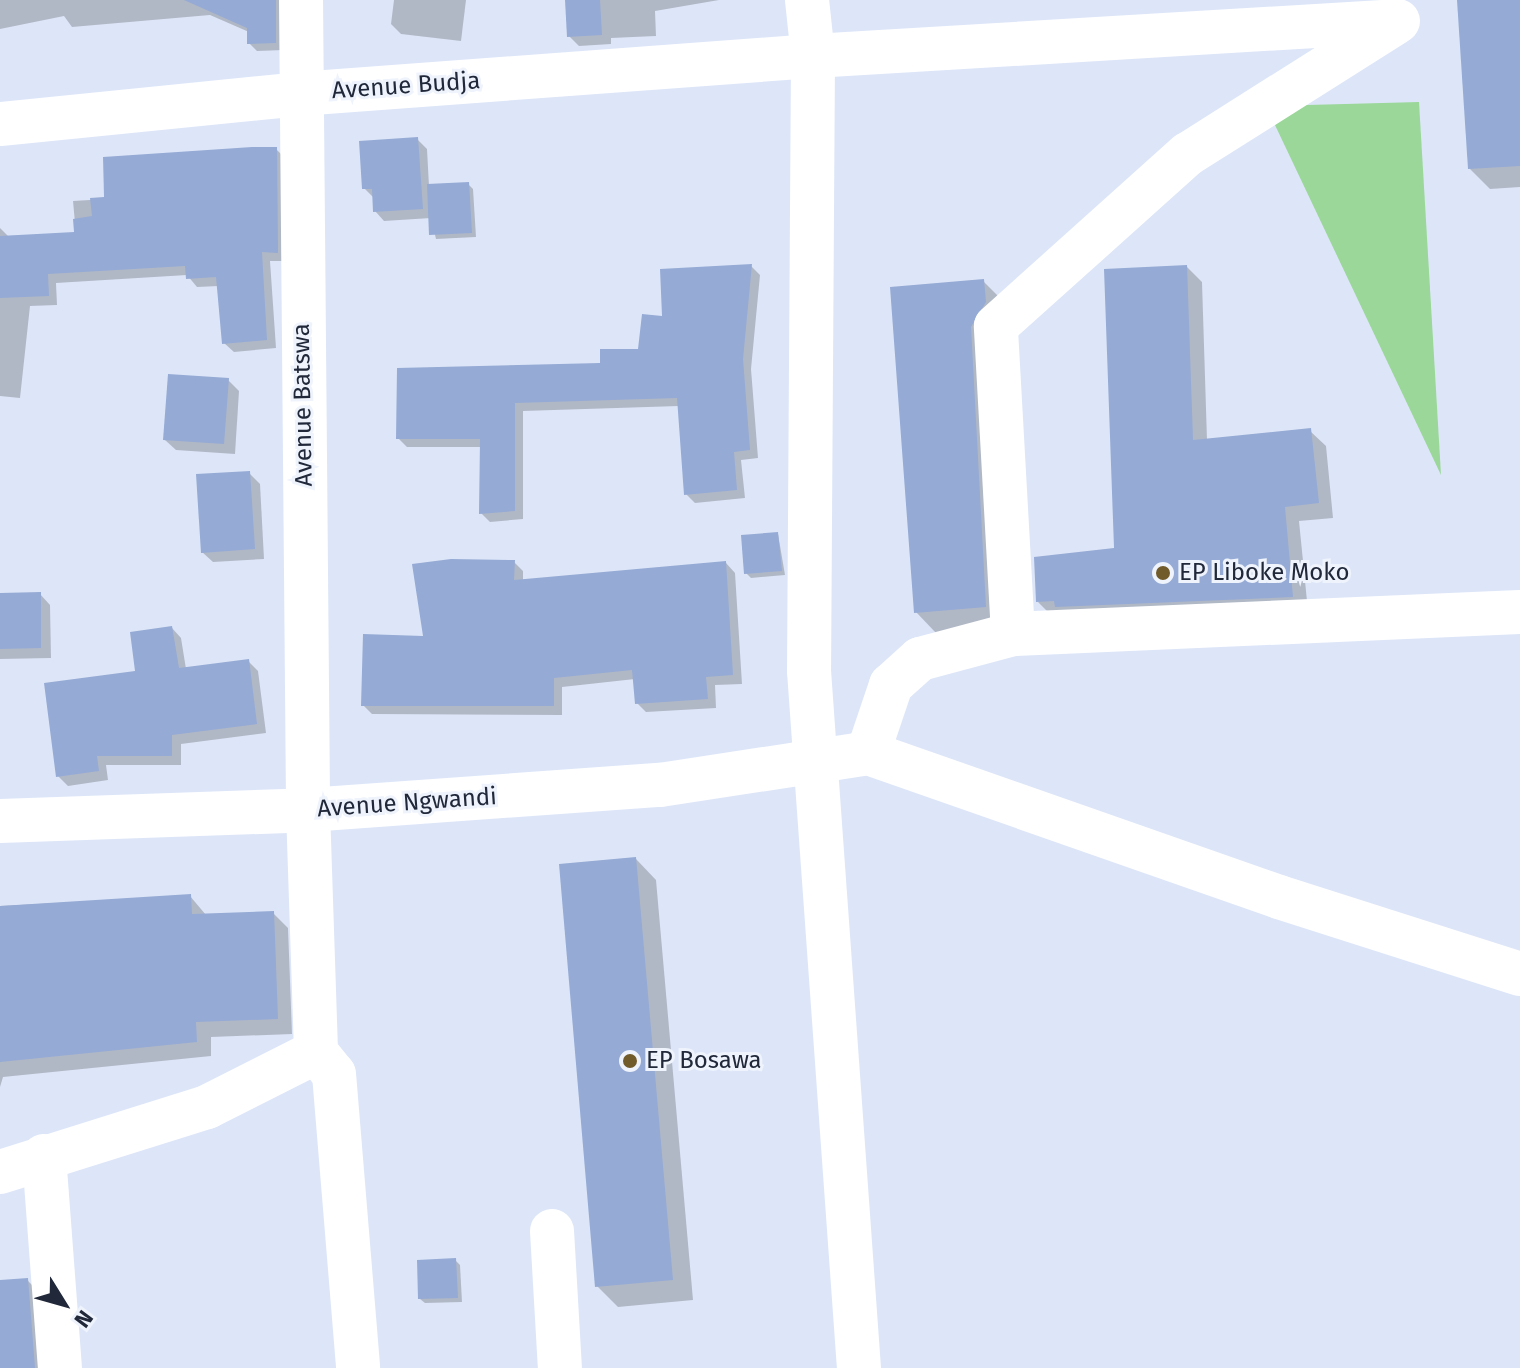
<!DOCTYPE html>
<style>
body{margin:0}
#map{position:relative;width:1520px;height:1368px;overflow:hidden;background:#dde6f8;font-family:"Fira Sans",sans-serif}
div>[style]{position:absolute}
.green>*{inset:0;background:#9ad799}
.shadow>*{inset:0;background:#0003}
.building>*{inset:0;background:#95aad4}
.minor>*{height:44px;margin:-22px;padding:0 22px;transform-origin:22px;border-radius:22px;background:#fff}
.dots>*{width:22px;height:22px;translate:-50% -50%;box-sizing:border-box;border:4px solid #eef3fc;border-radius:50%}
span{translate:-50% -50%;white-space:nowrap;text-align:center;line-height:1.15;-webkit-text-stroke:6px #eef3fc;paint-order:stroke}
.street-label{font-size:24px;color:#202839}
.poi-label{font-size:24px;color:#202839}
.left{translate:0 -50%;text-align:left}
.north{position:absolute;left:24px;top:1264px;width:80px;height:80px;-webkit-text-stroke:6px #eef3fc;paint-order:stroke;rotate:127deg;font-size:22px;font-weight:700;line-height:32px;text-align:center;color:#202839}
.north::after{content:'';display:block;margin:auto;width:28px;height:36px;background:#202839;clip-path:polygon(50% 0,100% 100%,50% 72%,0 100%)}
</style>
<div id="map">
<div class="green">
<div style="clip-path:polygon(1419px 102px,1441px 475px,1266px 106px)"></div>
</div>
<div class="shadow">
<div style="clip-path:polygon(0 0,286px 0,284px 50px,257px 51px,249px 43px,249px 32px,210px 15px,72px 27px,64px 16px,0 29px)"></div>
<div style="clip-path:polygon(394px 0,466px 0,461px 41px,401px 34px,391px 24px)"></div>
<div style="clip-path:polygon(567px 0,719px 0,655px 11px,656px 36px,611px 38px,611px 44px,579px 46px,569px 36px)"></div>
<div style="clip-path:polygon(1459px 0,1520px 0,1520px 187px,1490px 189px,1470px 169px)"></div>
<div style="clip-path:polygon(417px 139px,427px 149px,429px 186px,468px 184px,473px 189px,476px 237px,436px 239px,431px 218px,384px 221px,375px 211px,374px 198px,364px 188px)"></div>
<div style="clip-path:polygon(276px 149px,286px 159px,287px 261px,270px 261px,276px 348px,234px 352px,224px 343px,219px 286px,197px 287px,187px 275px,56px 283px,57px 305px,30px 306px,20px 398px,0 396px,0 228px,8px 236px,76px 234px,73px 201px,106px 199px)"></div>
<div style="clip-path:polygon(751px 266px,760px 275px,751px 369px,758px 458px,741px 460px,745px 498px,695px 503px,686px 494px,679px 406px,523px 411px,523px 519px,490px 522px,481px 513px,482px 447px,407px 447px,398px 438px,640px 351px,665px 318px)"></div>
<div style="clip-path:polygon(1187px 267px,1202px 282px,1207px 440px,1310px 431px,1326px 446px,1333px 518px,1299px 521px,1308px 611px,1053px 617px,1038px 602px,1116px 550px)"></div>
<div style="clip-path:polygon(983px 281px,1004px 302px,1006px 627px,936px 633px,916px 612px,892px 289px)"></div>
<div style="clip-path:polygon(228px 380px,239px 391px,235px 454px,176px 450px,165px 440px)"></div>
<div style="clip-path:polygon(249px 473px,260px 484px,264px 559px,213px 562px,202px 552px)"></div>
<div style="clip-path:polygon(778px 534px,785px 575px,751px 578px,746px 573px)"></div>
<div style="clip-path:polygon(514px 562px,523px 571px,523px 582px,726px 563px,735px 573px,742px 684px,715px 685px,716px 708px,646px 712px,637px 703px,635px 679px,562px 687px,562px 715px,372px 714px,363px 705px,425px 638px)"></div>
<div style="clip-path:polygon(40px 594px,50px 605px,51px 658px,0 659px,0 595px)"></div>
<div style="clip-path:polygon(172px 628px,181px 638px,186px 669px,248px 661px,258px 671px,266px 733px,181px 744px,181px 765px,106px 765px,108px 780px,68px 786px,58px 776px)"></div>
<div style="clip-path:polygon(636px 859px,656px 880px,693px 1300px,618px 1307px,597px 1286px)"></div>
<div style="clip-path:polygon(190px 896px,206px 915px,273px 913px,288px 928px,292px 1034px,211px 1037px,211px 1056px,3px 1077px,0 1087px,0 906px)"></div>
<div style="clip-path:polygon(455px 1260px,460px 1265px,462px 1302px,425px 1303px,420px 1299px)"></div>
<div style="clip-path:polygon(27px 1280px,47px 1300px,52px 1368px,0 1368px,0 1282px)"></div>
</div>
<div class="building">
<div style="clip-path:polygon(184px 0,276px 0,276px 43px,247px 44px,247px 28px)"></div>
<div style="clip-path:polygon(565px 0,600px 0,602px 35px,567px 37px)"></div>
<div style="clip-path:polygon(1457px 0,1520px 0,1520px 166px,1468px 169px)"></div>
<div style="clip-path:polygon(418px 137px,423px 209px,373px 212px,372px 189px,362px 189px,359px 141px)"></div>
<div style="clip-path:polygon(252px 147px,277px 147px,278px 253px,262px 252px,267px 340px,222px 344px,216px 277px,186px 279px,185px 266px,48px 274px,49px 296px,0 298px,0 236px,74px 232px,73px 219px,92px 216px,90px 198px,104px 197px,103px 157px)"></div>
<div style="clip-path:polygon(469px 182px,472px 233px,429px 235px,427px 184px)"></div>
<div style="clip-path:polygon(752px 264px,743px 359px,750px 450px,734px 452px,737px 490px,684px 495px,677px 398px,515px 403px,515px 511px,479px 514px,480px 439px,396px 439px,397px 368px,600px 363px,600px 349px,638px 349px,642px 314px,662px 316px,660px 269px)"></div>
<div style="clip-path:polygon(1187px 265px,1193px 440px,1311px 428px,1319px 503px,1285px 507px,1293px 597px,1055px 607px,1054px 601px,1036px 602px,1034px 557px,1114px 548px,1104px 269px)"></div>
<div style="clip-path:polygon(984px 279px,986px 302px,971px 327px,986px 607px,914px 613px,890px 287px)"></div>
<div style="clip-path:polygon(168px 374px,229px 378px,224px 444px,163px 440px)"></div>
<div style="clip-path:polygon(250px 471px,255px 549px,201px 553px,196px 474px)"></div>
<div style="clip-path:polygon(778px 532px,782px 571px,744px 574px,741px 535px)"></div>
<div style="clip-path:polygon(451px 559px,515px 560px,514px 580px,726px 561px,733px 675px,706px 677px,708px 699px,635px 704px,632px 670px,554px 678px,554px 706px,361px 706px,363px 634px,423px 636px,412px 564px)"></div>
<div style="clip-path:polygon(41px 592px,41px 648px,0 649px,0 593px)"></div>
<div style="clip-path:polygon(172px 626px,179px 668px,249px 659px,257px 724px,172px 735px,172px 756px,97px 756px,99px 771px,56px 777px,44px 683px,135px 671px,130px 632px)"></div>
<div style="clip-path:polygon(636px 857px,673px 1280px,595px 1287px,559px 864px)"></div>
<div style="clip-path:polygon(191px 894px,192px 914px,274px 911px,278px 1019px,196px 1022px,197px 1042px,0 1062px,0 906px)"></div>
<div style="clip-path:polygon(456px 1258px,458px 1298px,418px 1299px,417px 1260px)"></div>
<div style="clip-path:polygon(28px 1278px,35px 1368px,0 1368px,0 1280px)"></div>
</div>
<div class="minor">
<div style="left:301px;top:0;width:810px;rotate:89.5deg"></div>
<div style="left:308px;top:810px;width:242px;rotate:88.1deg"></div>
<div style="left:316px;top:1052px;width:28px;rotate:51deg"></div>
<div style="left:334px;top:1074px;width:295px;rotate:85.3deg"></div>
<div style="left:807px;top:0;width:56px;rotate:83.9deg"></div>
<div style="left:813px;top:56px;width:615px;rotate:90.37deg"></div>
<div style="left:809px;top:671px;width:699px;rotate:85.9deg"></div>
<div style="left:0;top:124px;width:301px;rotate:-5.7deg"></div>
<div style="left:299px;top:94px;width:515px;rotate:-4.23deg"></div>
<div style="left:813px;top:56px;width:586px;rotate:-3.42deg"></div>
<div style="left:1013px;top:634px;width:308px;rotate:-93.2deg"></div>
<div style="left:996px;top:326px;width:258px;rotate:-41.9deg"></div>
<div style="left:1188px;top:154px;width:245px;rotate:-32.3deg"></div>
<div style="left:868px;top:753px;width:435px;rotate:19.3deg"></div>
<div style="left:1279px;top:897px;width:253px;rotate:17.7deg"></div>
<div style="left:0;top:821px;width:308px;rotate:-2deg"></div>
<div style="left:308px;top:810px;width:353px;rotate:-4.1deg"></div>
<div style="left:660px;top:785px;width:210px;rotate:-8.7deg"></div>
<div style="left:868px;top:753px;width:72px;rotate:-71.3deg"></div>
<div style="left:891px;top:685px;width:39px;rotate:-42deg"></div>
<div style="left:920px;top:659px;width:96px;rotate:-15deg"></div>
<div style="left:1013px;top:634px;width:507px;rotate:-2.48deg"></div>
<div style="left:44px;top:1156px;width:213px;rotate:85.7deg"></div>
<div style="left:0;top:1172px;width:217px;rotate:-17.4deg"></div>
<div style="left:207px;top:1107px;width:122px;rotate:-26.8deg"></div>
<div style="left:552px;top:1231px;width:137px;rotate:86.7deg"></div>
</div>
<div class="dots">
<div style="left:1163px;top:573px;background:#725b2b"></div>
<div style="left:630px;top:1061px;background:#725b2b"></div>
</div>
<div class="street-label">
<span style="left:406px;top:86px;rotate:-4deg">Avenue Budja</span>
<span style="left:303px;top:405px;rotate:-91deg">Avenue Batswa</span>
<span style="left:407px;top:803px;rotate:-4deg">Avenue Ngwandi</span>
</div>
<div class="poi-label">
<span class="left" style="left:1179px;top:573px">EP Liboke Moko</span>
<span class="left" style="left:646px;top:1061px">EP Bosawa</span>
</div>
<div class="north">N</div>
</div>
